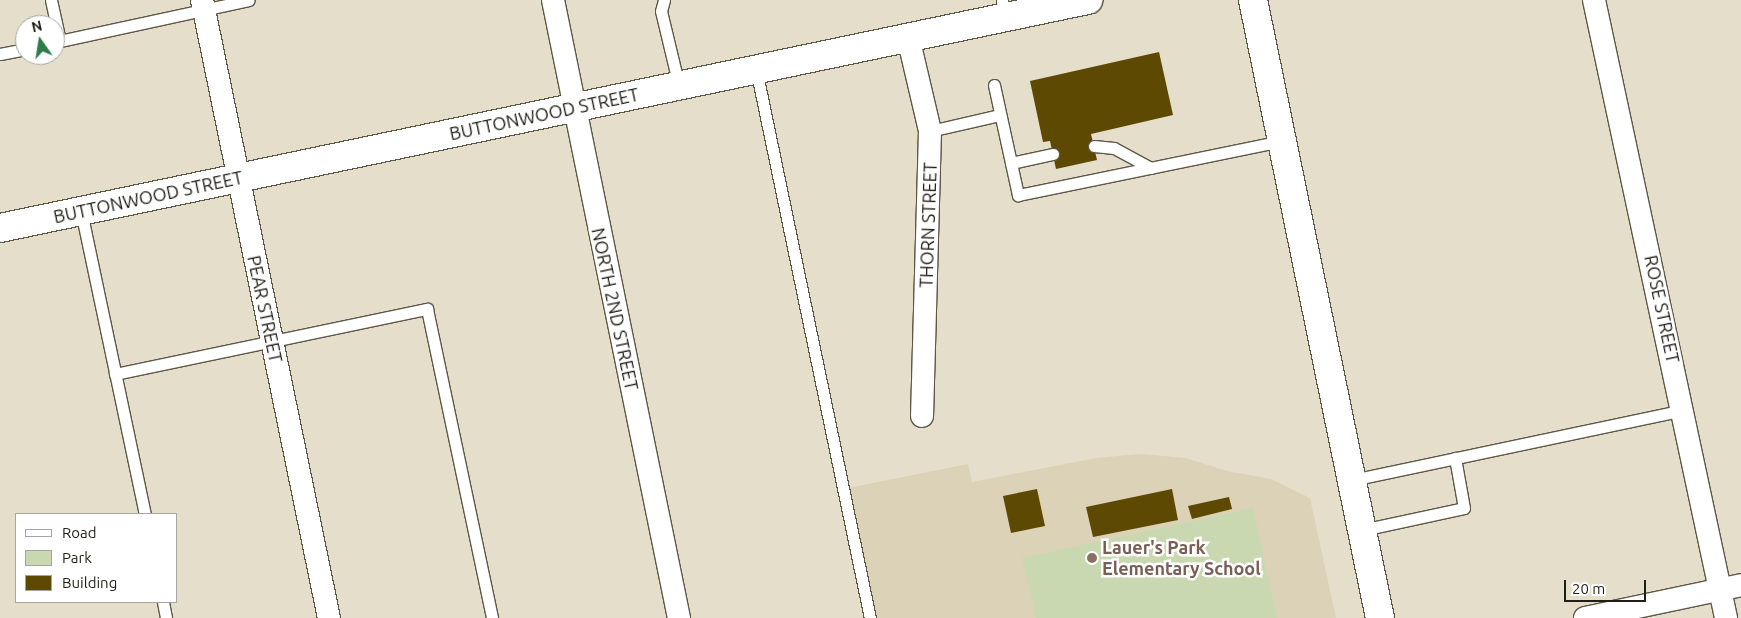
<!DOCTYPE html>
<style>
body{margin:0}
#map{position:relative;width:1741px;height:618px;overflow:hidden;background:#e5decb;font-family:Ubuntu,sans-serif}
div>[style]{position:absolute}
.built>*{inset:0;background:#dcd2b7}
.green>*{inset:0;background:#c9d8b0}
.building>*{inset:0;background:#5e4902}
.roads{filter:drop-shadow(1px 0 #5d5746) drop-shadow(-1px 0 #5d5746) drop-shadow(0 1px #5d5746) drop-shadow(0 -1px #5d5746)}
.service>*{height:11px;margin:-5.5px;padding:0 5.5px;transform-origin:5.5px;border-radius:5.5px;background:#fff}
.minor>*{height:22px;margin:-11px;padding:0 11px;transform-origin:11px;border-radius:11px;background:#fff}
.tertiary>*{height:28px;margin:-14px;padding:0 14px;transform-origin:14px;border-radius:14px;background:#fff}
.dots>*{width:14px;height:14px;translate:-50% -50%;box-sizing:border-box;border:2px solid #fff;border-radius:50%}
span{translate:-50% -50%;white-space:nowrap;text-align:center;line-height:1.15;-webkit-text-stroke:5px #fff;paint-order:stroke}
.street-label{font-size:18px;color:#201e17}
.education-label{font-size:18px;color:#785e54;font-weight:700}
.left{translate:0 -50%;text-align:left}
.legend{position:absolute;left:15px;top:513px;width:162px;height:90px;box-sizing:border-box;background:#fff;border:1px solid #a6a5a2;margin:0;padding:6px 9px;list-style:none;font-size:15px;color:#201e17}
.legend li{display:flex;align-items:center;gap:10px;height:25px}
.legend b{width:25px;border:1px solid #a6a5a2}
.north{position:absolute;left:15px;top:15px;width:50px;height:50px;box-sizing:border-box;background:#fff;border:1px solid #a6a5a2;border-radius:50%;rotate:347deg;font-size:14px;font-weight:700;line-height:20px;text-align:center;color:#201e17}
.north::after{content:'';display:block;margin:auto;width:18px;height:22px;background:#2c7c4c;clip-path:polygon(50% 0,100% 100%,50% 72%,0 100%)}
.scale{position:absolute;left:1564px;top:580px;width:82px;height:22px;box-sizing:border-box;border:2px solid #201e17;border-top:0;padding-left:6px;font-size:15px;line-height:18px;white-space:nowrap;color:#201e17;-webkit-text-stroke:4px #fff;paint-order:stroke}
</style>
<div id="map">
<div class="built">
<div style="clip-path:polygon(1141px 454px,1186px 458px,1227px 471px,1271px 479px,1310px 498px,1336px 618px,874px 618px,848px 488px,968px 464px,972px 482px,1096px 458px)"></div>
</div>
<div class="green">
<div style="clip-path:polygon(1253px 508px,1277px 618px,1036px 618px,1022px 558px)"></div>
</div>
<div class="building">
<div style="clip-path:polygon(1159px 52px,1173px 115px,1091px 134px,1097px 160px,1056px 169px,1050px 141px,1043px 142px,1030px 81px)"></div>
<div style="clip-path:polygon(1037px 489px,1045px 526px,1011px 533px,1003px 496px)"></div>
<div style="clip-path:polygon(1172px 489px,1178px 520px,1093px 537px,1086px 507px)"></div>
<div style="clip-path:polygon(1229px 497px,1232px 509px,1192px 519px,1188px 506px)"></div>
</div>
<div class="roads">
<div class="service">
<div style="left:51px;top:0;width:42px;rotate:77.6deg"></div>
<div style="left:664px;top:0;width:11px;rotate:105deg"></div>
<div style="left:661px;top:11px;width:77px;rotate:76.5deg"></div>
<div style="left:1002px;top:0;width:18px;rotate:87deg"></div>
<div style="left:55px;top:42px;width:198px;rotate:-12.2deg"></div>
<div style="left:0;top:54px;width:25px;rotate:-11deg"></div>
<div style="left:756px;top:69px;width:561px;rotate:78.27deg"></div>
<div style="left:994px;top:85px;width:113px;rotate:77.7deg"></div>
<div style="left:1018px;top:195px;width:269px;rotate:-11.6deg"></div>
<div style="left:930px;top:131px;width:72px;rotate:-12.9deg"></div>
<div style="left:1094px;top:146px;width:20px;rotate:6deg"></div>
<div style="left:1114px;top:148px;width:42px;rotate:28.4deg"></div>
<div style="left:1011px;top:163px;width:43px;rotate:-12.1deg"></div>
<div style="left:81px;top:211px;width:310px;rotate:78.1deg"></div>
<div style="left:115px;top:374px;width:319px;rotate:-11.8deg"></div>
<div style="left:427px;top:309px;width:316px;rotate:78.1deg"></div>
<div style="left:1352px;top:480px;width:339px;rotate:-11.9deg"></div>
<div style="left:1362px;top:530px;width:104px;rotate:-12.2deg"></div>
<div style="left:1464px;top:508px;width:51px;rotate:-100.2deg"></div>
<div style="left:163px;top:602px;width:16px;rotate:79deg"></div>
</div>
<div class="minor">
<div style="left:202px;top:0;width:631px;rotate:78.39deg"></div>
<div style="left:553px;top:0;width:631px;rotate:78.48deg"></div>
<div style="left:1594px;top:0;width:632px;rotate:77.94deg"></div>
<div style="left:908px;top:37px;width:97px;rotate:76.8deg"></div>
<div style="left:930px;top:131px;width:285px;rotate:91.6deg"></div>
<div style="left:1585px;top:618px;width:159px;rotate:-11.9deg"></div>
</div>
<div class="tertiary">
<div style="left:1253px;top:0;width:631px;rotate:78.39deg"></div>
<div style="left:0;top:228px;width:1112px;rotate:-11.84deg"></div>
</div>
</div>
<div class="dots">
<div style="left:1092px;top:558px;background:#8d6e63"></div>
</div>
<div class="street-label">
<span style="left:544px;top:114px;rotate:-12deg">BUTTONWOOD STREET</span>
<span style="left:148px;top:197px;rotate:-12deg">BUTTONWOOD STREET</span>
<span style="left:928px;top:225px;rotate:-88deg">THORN STREET</span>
<span style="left:265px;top:309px;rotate:78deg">PEAR STREET</span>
<span style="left:615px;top:309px;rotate:78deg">NORTH 2ND STREET</span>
<span style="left:1662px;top:309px;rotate:78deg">ROSE STREET</span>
</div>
<div class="education-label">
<span class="left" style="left:1102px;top:558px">Lauer's Park<br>Elementary School</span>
</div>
<ul class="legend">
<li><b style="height:6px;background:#fff"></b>Road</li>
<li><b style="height:14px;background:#c9d8b0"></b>Park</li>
<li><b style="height:14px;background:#5e4902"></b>Building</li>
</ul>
<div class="north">N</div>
<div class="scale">20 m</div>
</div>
